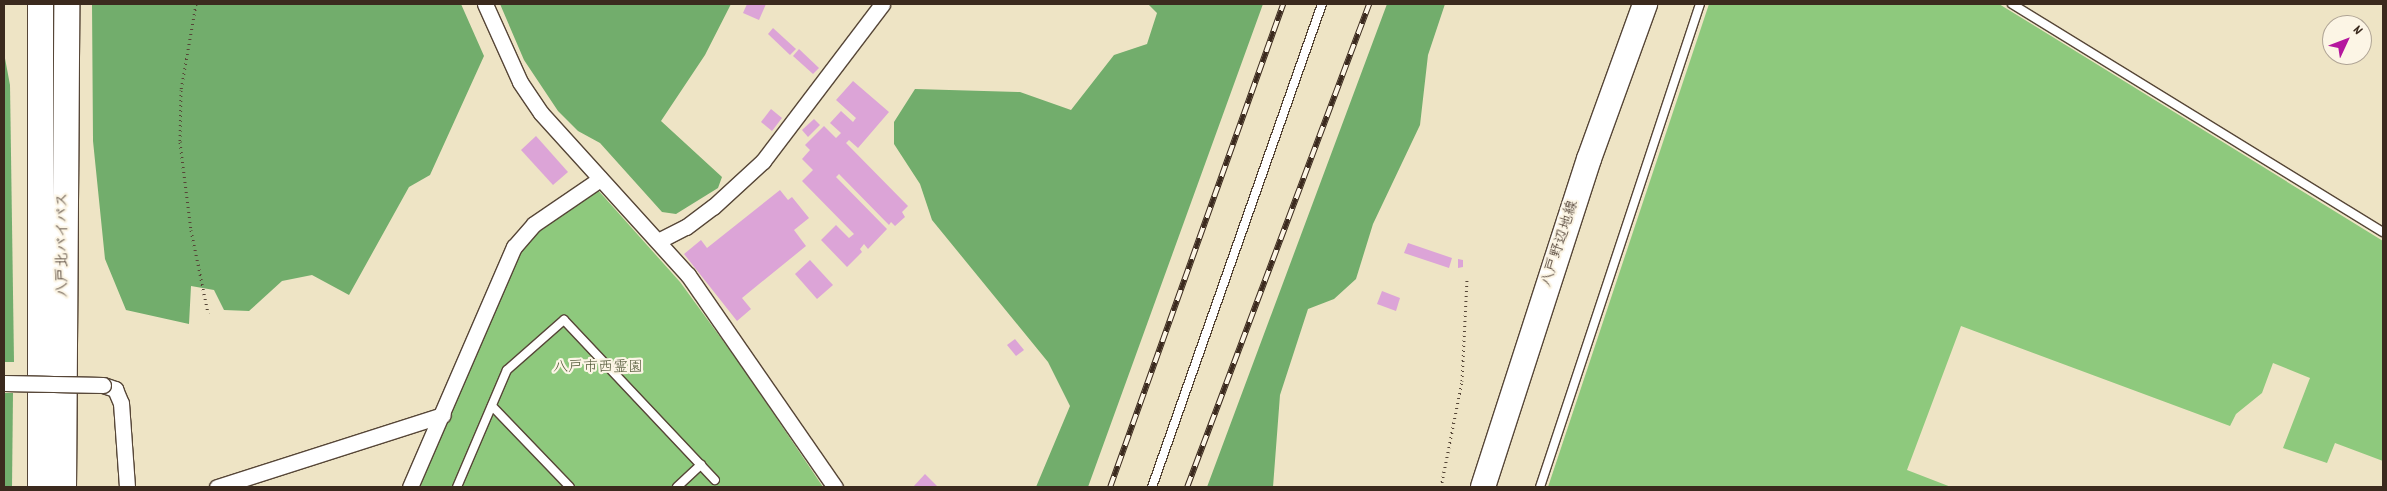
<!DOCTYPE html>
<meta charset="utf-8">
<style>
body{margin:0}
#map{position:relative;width:2387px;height:491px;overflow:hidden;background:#eee4c5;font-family:Dekko,"Klee One",sans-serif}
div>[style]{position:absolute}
.green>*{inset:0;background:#8ec97d}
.forest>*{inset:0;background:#72ad6c}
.building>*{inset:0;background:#dca4d7}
.path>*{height:3px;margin-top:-1.5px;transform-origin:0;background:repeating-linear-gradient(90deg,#564637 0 1px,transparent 0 5px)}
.roads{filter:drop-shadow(1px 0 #564637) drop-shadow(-1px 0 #564637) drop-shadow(0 1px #564637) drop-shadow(0 -1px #564637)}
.service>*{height:8px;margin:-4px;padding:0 4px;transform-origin:4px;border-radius:4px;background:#fff}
.minor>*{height:15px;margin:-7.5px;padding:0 7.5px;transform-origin:7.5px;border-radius:7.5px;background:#fff}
.primary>*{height:24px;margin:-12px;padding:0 12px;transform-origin:12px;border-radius:12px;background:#fff}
.trunk>*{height:25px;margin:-12.5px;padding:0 12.5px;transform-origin:12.5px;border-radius:12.5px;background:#fff}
.rail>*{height:5.5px;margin-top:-2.75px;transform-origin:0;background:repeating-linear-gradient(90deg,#fcf5e5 0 11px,#3b2a1e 0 22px);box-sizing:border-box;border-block:1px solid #3b2a1e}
.bridges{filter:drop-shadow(1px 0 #564637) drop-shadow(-1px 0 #564637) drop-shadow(0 1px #564637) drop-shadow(0 -1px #564637)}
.minor-bridge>*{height:15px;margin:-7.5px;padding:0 7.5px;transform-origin:7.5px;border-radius:7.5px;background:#fff}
span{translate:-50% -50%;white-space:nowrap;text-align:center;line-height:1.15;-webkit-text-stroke:4.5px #fcf5e5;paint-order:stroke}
.street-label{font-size:15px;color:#3b2a1e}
.park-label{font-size:15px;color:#545a3a}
.frame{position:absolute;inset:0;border:5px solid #3b2a1e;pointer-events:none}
.north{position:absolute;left:2322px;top:15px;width:50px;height:50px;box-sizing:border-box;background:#fcf5e5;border:1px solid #afa495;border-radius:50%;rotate:47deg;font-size:14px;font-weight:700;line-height:20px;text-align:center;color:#3b2a1e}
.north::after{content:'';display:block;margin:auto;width:18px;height:22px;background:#b5179e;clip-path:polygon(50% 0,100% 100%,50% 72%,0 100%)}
</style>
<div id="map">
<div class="green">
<div style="clip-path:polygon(1709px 4px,1999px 4px,2383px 241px,2383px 461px,2335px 443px,2327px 463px,2283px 448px,2310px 378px,2273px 363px,2262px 393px,2236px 414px,2230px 426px,1961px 326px,1907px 470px,1951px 487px,1548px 487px)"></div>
<div style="clip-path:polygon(597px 189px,680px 282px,740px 364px,823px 487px,416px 487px,455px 403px,521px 245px,529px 234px)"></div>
</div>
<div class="forest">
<div style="clip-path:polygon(92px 4px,461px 4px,484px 56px,430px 175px,409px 187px,349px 295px,312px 275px,282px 281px,249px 311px,224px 310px,214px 290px,191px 286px,189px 324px,126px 310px,105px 259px,93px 141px)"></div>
<div style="clip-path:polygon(500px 4px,731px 4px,705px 55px,661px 121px,722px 177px,718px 188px,676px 214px,662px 212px,600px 143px,578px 131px,558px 111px,524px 60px)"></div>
<div style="clip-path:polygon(1148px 4px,1263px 4px,1088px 487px,1036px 487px,1070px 406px,1048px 362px,932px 220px,920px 184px,894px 144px,894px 122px,915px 89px,1020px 92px,1071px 110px,1114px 55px,1147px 44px,1157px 13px)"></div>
<div style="clip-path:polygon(1387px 4px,1445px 4px,1428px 55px,1420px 125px,1373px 224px,1356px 279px,1334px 299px,1308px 309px,1280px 395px,1273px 487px,1207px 487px)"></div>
<div style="clip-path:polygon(4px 53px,10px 85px,14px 362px,4px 362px)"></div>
<div style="clip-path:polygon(4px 393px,13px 393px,12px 487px,4px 487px)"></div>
</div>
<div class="building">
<div style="clip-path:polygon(747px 4px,766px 4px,759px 20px,743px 13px)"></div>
<div style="clip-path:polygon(773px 28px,796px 49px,790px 55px,768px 34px)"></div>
<div style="clip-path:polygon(799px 49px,819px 68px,813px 74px,793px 56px)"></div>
<div style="clip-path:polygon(853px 81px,889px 112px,858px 148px,849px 140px,846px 143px,908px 206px,902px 212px,905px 217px,895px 226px,891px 222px,889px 225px,839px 174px,836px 177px,887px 229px,868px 249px,864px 244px,860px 249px,862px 252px,847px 267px,821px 240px,836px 225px,849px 238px,854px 234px,802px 181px,813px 170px,802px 159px,810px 150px,805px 145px,824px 126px,836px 138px,841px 133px,830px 123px,841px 111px,853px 122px,856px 118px,836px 100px)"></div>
<div style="clip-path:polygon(771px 109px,782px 118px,772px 131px,761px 122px)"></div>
<div style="clip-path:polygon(814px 119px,820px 125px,808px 137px,802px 130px)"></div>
<div style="clip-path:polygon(536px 136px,568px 172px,553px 185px,521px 150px)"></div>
<div style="clip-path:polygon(780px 190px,788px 200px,792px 197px,809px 218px,794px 230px,806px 246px,742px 298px,751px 309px,737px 321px,684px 254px,701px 240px,707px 248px)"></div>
<div style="clip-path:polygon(1408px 243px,1452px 258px,1449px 268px,1404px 253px)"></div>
<div style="clip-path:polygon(1458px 259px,1463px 260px,1463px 267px,1458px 268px)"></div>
<div style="clip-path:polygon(810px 260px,833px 285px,817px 299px,795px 274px)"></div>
<div style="clip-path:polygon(1382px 291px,1400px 298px,1396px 311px,1377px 304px)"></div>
<div style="clip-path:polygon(1015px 339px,1024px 350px,1016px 356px,1007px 345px)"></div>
<div style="clip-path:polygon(925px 474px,938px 487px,913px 487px)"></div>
</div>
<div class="path">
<div style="left:196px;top:4px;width:87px;rotate:99.9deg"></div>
<div style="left:181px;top:90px;width:52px;rotate:91.1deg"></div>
<div style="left:180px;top:142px;width:89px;rotate:82.9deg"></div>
<div style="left:191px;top:230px;width:85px;rotate:78.4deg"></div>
<div style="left:1441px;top:487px;width:108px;rotate:-78.8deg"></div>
<div style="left:1462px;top:381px;width:101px;rotate:-87.2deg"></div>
</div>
<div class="roads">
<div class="service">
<div style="left:2012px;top:4px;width:435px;rotate:31.6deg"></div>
<div style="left:492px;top:406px;width:112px;rotate:46.1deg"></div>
<div style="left:457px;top:487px;width:127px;rotate:-66.9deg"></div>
<div style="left:507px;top:370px;width:76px;rotate:-41.3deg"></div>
<div style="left:564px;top:320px;width:220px;rotate:46.7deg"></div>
<div style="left:677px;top:487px;width:33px;rotate:-43deg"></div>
<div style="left:1152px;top:487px;width:512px;rotate:-70.61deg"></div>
<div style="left:1540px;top:487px;width:509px;rotate:-71.67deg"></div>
</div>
<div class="minor">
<div style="left:485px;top:4px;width:85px;rotate:65.8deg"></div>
<div style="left:520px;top:82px;width:37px;rotate:56deg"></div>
<div style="left:541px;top:113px;width:219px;rotate:47.8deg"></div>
<div style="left:688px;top:275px;width:258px;rotate:55.3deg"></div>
<div style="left:658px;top:241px;width:31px;rotate:-27deg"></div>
<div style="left:686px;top:227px;width:34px;rotate:-37deg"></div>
<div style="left:713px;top:207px;width:68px;rotate:-42.6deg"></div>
<div style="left:763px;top:161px;width:197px;rotate:-52.8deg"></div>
<div style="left:103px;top:385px;width:13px;rotate:18deg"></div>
<div style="left:115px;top:389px;width:15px;rotate:67deg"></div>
<div style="left:121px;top:403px;width:84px;rotate:85.9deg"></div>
<div style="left:217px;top:487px;width:237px;rotate:-17.7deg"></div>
<div style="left:410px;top:487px;width:262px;rotate:-66.6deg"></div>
<div style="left:514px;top:247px;width:30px;rotate:-49deg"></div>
<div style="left:534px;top:224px;width:80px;rotate:-34.3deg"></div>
</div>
<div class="primary">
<div style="left:1483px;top:487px;width:345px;rotate:-72.1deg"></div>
<div style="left:1589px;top:159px;width:165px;rotate:-70.1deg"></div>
</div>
<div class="trunk">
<div style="left:40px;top:4px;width:483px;rotate:90deg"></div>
<div style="left:63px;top:487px;width:483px;rotate:-89.6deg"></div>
</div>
</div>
<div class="rail">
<div style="left:1110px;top:487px;width:513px;rotate:-70.29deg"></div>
<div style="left:1187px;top:487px;width:516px;rotate:-69.35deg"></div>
</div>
<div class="bridges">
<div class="minor-bridge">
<div style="left:4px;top:383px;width:99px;rotate:1.2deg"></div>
</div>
</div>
<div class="street-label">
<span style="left:1561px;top:244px;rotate:-72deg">八戸野辺地線</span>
<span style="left:64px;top:245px;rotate:-90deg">八戸北バイパス</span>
</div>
<div class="park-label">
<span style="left:598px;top:369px">八戸市西霊園</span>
</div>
<div class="frame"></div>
<div class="north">N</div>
</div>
